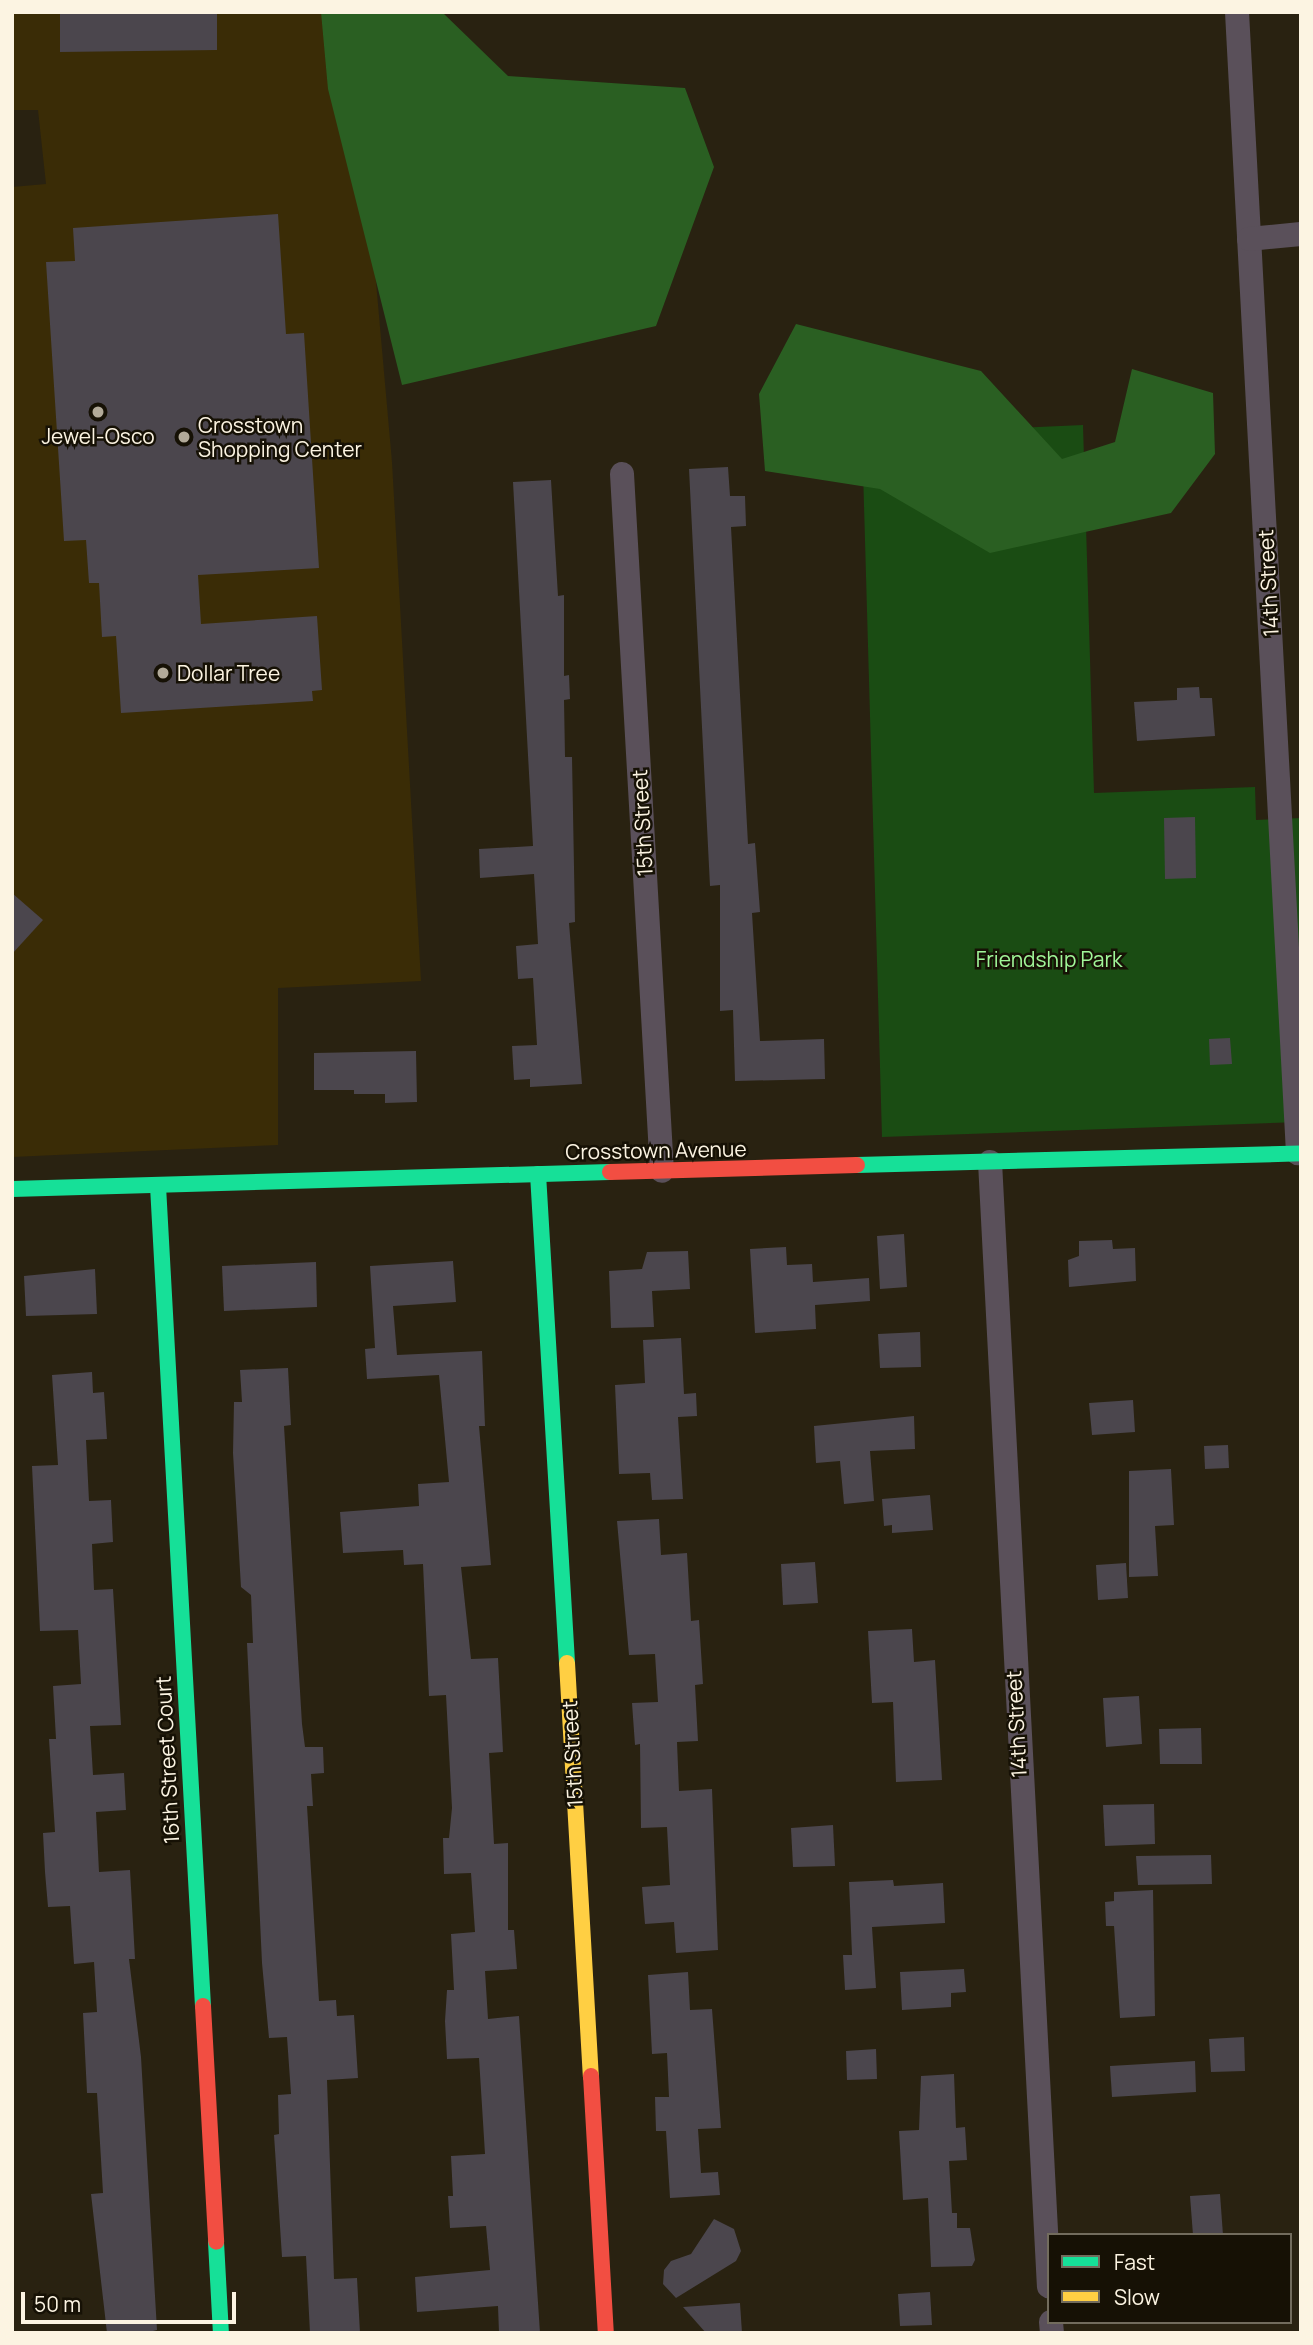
<!DOCTYPE html>
<style>
body{margin:0}
#map{position:relative;width:1313px;height:2345px;overflow:hidden;background:#292211;font-family:Manrope,sans-serif}
div>[style]{position:absolute}
.built>*{inset:0;background:#3a2c06}
.green>*{inset:0;background:#1a4c13}
.forest>*{inset:0;background:#2a5f22}
.building>*{inset:0;background:#4b464d}
.street>*{height:24px;margin:-12px;padding:0 12px;transform-origin:12px;border-radius:12px;background:#5a505a}
.fast>*{height:16px;margin:-8px;padding:0 8px;transform-origin:8px;border-radius:8px;background:#16e098}
.slow>*{height:16px;margin:-8px;padding:0 8px;transform-origin:8px;border-radius:8px;background:#ffcf43}
.jam>*{height:16px;margin:-8px;padding:0 8px;transform-origin:8px;border-radius:8px;background:#f24e42}
.dots>*{width:19px;height:19px;translate:-50% -50%;box-sizing:border-box;border:4px solid #161105;border-radius:50%}
span{translate:-50% -50%;white-space:nowrap;text-align:center;line-height:1.15;-webkit-text-stroke:5px #161105;paint-order:stroke}
.poi-label{font-size:21px;color:#fcf4e2}
.left{translate:0 -50%;text-align:left}
.street-label{font-size:21px;color:#fcf4e2}
.park-label{font-size:21px;color:#a1f799}
.frame{position:absolute;inset:0;border:14px solid #fcf4e2;pointer-events:none}
.legend{position:absolute;left:1047px;top:2233px;width:245px;height:91px;box-sizing:border-box;background:#161105;border:2px solid #726c5d;margin:0;padding:9px 12px;list-style:none;font-size:21px;color:#fcf4e2}
.legend li{display:flex;align-items:center;gap:14px;height:35px}
.legend b{width:35px;border:2px solid #726c5d}
.scale{position:absolute;left:21px;top:2292px;width:215px;height:32px;box-sizing:border-box;border:4px solid #fcf4e2;border-top:0;padding-left:9px;font-size:21px;line-height:24px;white-space:nowrap;color:#fcf4e2;-webkit-text-stroke:5px #161105;paint-order:stroke}
</style>
<div id="map">
<div class="built">
<div style="clip-path:polygon(12px 12px,352px 12px,392px 462px,421px 981px,278px 988px,278px 1145px,12px 1157px,12px 187px,46px 184px,38px 110px,12px 110px)"></div>
</div>
<div class="green">
<div style="clip-path:polygon(1083px 425px,1094px 793px,1255px 787px,1256px 820px,1301px 818px,1301px 1122px,882px 1137px,862px 435px)"></div>
</div>
<div class="forest">
<div style="clip-path:polygon(321px 12px,442px 12px,508px 76px,685px 88px,714px 167px,656px 326px,402px 385px,328px 89px)"></div>
<div style="clip-path:polygon(796px 324px,981px 371px,1062px 459px,1115px 442px,1132px 369px,1213px 393px,1215px 454px,1171px 513px,990px 553px,880px 489px,765px 471px,759px 394px)"></div>
</div>
<div class="building">
<div style="clip-path:polygon(60px 12px,217px 12px,217px 50px,60px 52px)"></div>
<div style="clip-path:polygon(278px 214px,286px 334px,304px 333px,319px 568px,198px 575px,201px 624px,317px 616px,322px 690px,312px 691px,313px 701px,121px 713px,116px 636px,102px 637px,99px 583px,89px 583px,86px 540px,64px 541px,46px 262px,75px 261px,73px 228px)"></div>
<div style="clip-path:polygon(728px 467px,730px 496px,745px 496px,746px 526px,731px 527px,748px 844px,755px 843px,760px 912px,752px 913px,760px 1041px,824px 1039px,825px 1079px,735px 1081px,733px 1010px,720px 1011px,720px 885px,710px 886px,689px 469px)"></div>
<div style="clip-path:polygon(551px 480px,558px 596px,564px 595px,564px 676px,569px 675px,570px 699px,564px 700px,565px 757px,572px 757px,575px 922px,569px 923px,582px 1084px,530px 1087px,530px 1079px,514px 1080px,512px 1046px,537px 1045px,533px 978px,518px 979px,516px 946px,538px 944px,534px 874px,480px 878px,479px 849px,533px 846px,513px 482px)"></div>
<div style="clip-path:polygon(1199px 687px,1200px 698px,1212px 698px,1215px 736px,1137px 741px,1134px 702px,1177px 700px,1177px 688px)"></div>
<div style="clip-path:polygon(1195px 817px,1196px 878px,1165px 879px,1164px 818px)"></div>
<div style="clip-path:polygon(12px 893px,43px 920px,12px 954px)"></div>
<div style="clip-path:polygon(1230px 1038px,1232px 1064px,1210px 1065px,1209px 1039px)"></div>
<div style="clip-path:polygon(416px 1051px,417px 1102px,385px 1103px,385px 1094px,354px 1094px,354px 1090px,314px 1090px,314px 1053px)"></div>
<div style="clip-path:polygon(904px 1234px,907px 1287px,880px 1289px,877px 1236px)"></div>
<div style="clip-path:polygon(1112px 1240px,1113px 1249px,1135px 1248px,1136px 1281px,1069px 1287px,1068px 1260px,1079px 1256px,1079px 1241px)"></div>
<div style="clip-path:polygon(786px 1247px,787px 1265px,812px 1264px,813px 1282px,869px 1278px,870px 1301px,815px 1305px,816px 1329px,755px 1333px,750px 1249px)"></div>
<div style="clip-path:polygon(688px 1251px,690px 1289px,652px 1291px,654px 1327px,611px 1328px,609px 1271px,642px 1269px,647px 1252px)"></div>
<div style="clip-path:polygon(453px 1261px,456px 1302px,393px 1306px,397px 1355px,482px 1351px,485px 1426px,479px 1426px,491px 1565px,461px 1567px,471px 1659px,498px 1658px,503px 1752px,489px 1753px,492px 1807px,494px 1844px,508px 1843px,508px 1930px,514px 1930px,517px 1969px,485px 1971px,488px 2019px,519px 2016px,540px 2333px,499px 2333px,498px 2306px,417px 2312px,415px 2277px,490px 2270px,486px 2226px,450px 2228px,448px 2196px,453px 2196px,451px 2156px,485px 2154px,479px 2058px,447px 2059px,445px 2021px,447px 1990px,454px 1990px,451px 1934px,475px 1932px,471px 1873px,444px 1874px,443px 1838px,449px 1838px,452px 1808px,446px 1695px,429px 1696px,423px 1564px,404px 1565px,403px 1550px,343px 1553px,340px 1512px,419px 1506px,418px 1484px,449px 1482px,439px 1375px,367px 1379px,365px 1349px,375px 1348px,370px 1266px)"></div>
<div style="clip-path:polygon(316px 1262px,317px 1307px,224px 1311px,222px 1266px)"></div>
<div style="clip-path:polygon(95px 1269px,97px 1314px,26px 1316px,24px 1276px)"></div>
<div style="clip-path:polygon(920px 1332px,921px 1367px,880px 1368px,878px 1334px)"></div>
<div style="clip-path:polygon(681px 1338px,684px 1394px,696px 1393px,697px 1416px,678px 1417px,683px 1499px,652px 1500px,650px 1473px,619px 1474px,615px 1385px,645px 1383px,643px 1340px)"></div>
<div style="clip-path:polygon(288px 1368px,291px 1425px,284px 1426px,302px 1724px,305px 1747px,323px 1747px,324px 1773px,311px 1774px,313px 1806px,307px 1806px,319px 2001px,336px 2000px,337px 2016px,354px 2015px,358px 2078px,327px 2080px,334px 2279px,357px 2278px,360px 2333px,310px 2333px,306px 2256px,282px 2257px,274px 2135px,279px 2134px,278px 2095px,291px 2094px,287px 2037px,269px 2038px,262px 1963px,247px 1643px,253px 1643px,251px 1595px,241px 1587px,233px 1453px,234px 1402px,242px 1402px,240px 1370px)"></div>
<div style="clip-path:polygon(92px 1372px,93px 1393px,104px 1392px,107px 1439px,86px 1440px,89px 1501px,111px 1500px,113px 1542px,92px 1544px,94px 1590px,113px 1589px,121px 1725px,90px 1726px,93px 1775px,124px 1773px,126px 1810px,96px 1812px,99px 1872px,130px 1870px,135px 1959px,129px 1959px,141px 2057px,157px 2330px,145px 2333px,107px 2333px,91px 2194px,103px 2193px,97px 2093px,87px 2093px,83px 2013px,97px 2012px,94px 1962px,74px 1964px,70px 1906px,48px 1907px,45px 1872px,43px 1833px,55px 1832px,49px 1739px,56px 1739px,53px 1686px,81px 1684px,78px 1630px,40px 1631px,32px 1466px,58px 1465px,52px 1375px)"></div>
<div style="clip-path:polygon(1133px 1400px,1135px 1432px,1092px 1435px,1089px 1403px)"></div>
<div style="clip-path:polygon(914px 1416px,915px 1449px,870px 1451px,874px 1501px,844px 1504px,840px 1461px,816px 1463px,814px 1426px)"></div>
<div style="clip-path:polygon(1228px 1445px,1229px 1468px,1205px 1469px,1204px 1446px)"></div>
<div style="clip-path:polygon(1171px 1469px,1174px 1525px,1155px 1526px,1158px 1576px,1129px 1577px,1129px 1471px)"></div>
<div style="clip-path:polygon(930px 1495px,933px 1530px,892px 1533px,892px 1525px,884px 1526px,882px 1499px)"></div>
<div style="clip-path:polygon(659px 1519px,661px 1555px,687px 1553px,691px 1621px,699px 1620px,703px 1684px,695px 1685px,698px 1741px,677px 1742px,679px 1791px,712px 1789px,718px 1950px,676px 1953px,674px 1922px,645px 1924px,642px 1887px,670px 1885px,667px 1827px,641px 1828px,640px 1744px,635px 1745px,632px 1703px,658px 1702px,655px 1654px,629px 1655px,617px 1521px)"></div>
<div style="clip-path:polygon(815px 1562px,818px 1603px,783px 1605px,781px 1564px)"></div>
<div style="clip-path:polygon(1126px 1563px,1128px 1598px,1098px 1600px,1096px 1565px)"></div>
<div style="clip-path:polygon(912px 1629px,914px 1662px,935px 1660px,942px 1780px,896px 1782px,893px 1702px,872px 1703px,868px 1631px)"></div>
<div style="clip-path:polygon(1139px 1696px,1142px 1744px,1106px 1747px,1103px 1698px)"></div>
<div style="clip-path:polygon(1201px 1728px,1202px 1764px,1160px 1764px,1159px 1729px)"></div>
<div style="clip-path:polygon(1154px 1804px,1155px 1844px,1105px 1846px,1103px 1805px)"></div>
<div style="clip-path:polygon(833px 1825px,835px 1866px,793px 1867px,791px 1828px)"></div>
<div style="clip-path:polygon(1211px 1855px,1212px 1884px,1138px 1885px,1136px 1856px)"></div>
<div style="clip-path:polygon(893px 1880px,894px 1886px,943px 1883px,945px 1923px,872px 1927px,876px 1988px,845px 1990px,843px 1955px,852px 1955px,849px 1882px)"></div>
<div style="clip-path:polygon(1153px 1890px,1155px 2016px,1120px 2018px,1114px 1926px,1106px 1926px,1105px 1902px,1114px 1901px,1114px 1892px)"></div>
<div style="clip-path:polygon(964px 1969px,966px 1992px,951px 1993px,951px 2007px,902px 2010px,900px 1972px)"></div>
<div style="clip-path:polygon(688px 1972px,690px 2010px,712px 2009px,721px 2128px,698px 2129px,701px 2173px,718px 2172px,720px 2195px,670px 2198px,666px 2131px,656px 2131px,655px 2097px,669px 2097px,667px 2053px,652px 2054px,648px 1975px)"></div>
<div style="clip-path:polygon(1244px 2037px,1245px 2071px,1211px 2072px,1209px 2039px)"></div>
<div style="clip-path:polygon(876px 2049px,877px 2079px,847px 2080px,846px 2051px)"></div>
<div style="clip-path:polygon(1195px 2061px,1196px 2092px,1112px 2097px,1110px 2066px)"></div>
<div style="clip-path:polygon(954px 2074px,956px 2128px,965px 2127px,967px 2160px,949px 2161px,952px 2213px,957px 2213px,957px 2228px,970px 2228px,975px 2260px,972px 2266px,931px 2267px,928px 2198px,903px 2200px,899px 2131px,919px 2130px,921px 2076px)"></div>
<div style="clip-path:polygon(1220px 2194px,1223px 2235px,1193px 2235px,1190px 2196px)"></div>
<div style="clip-path:polygon(714px 2219px,734px 2229px,741px 2251px,736px 2261px,676px 2298px,663px 2284px,664px 2270px,671px 2261px,691px 2254px)"></div>
<div style="clip-path:polygon(930px 2292px,932px 2325px,900px 2326px,898px 2294px)"></div>
<div style="clip-path:polygon(740px 2303px,742px 2333px,706px 2333px,683px 2307px)"></div>
</div>
<div class="street">
<div style="left:1237px;top:12px;width:1143px;rotate:86.94deg"></div>
<div style="left:1249px;top:239px;width:52px;rotate:-5.5deg"></div>
<div style="left:622px;top:474px;width:698px;rotate:86.72deg"></div>
<div style="left:990px;top:1162px;width:1126px;rotate:87deg"></div>
<div style="left:1051px;top:2322px;width:11px;rotate:85deg"></div>
</div>
<div class="fast">
<div style="left:857px;top:1165px;width:444px;rotate:-1.5deg"></div>
<div style="left:538px;top:1174px;width:490px;rotate:86.6deg"></div>
<div style="left:158px;top:1186px;width:821px;rotate:86.86deg"></div>
<div style="left:12px;top:1189px;width:598px;rotate:-1.63deg"></div>
<div style="left:216px;top:2242px;width:91px;rotate:86.9deg"></div>
</div>
<div class="slow">
<div style="left:567px;top:1663px;width:414px;rotate:86.7deg"></div>
</div>
<div class="jam">
<div style="left:610px;top:1172px;width:247px;rotate:-1.6deg"></div>
<div style="left:203px;top:2006px;width:236px;rotate:86.8deg"></div>
<div style="left:591px;top:2076px;width:257px;rotate:86.7deg"></div>
</div>
<div class="dots">
<div style="left:98px;top:412px;background:#b2aa99"></div>
<div style="left:184px;top:437px;background:#b2aa99"></div>
<div style="left:163px;top:673px;background:#b2aa99"></div>
</div>
<div class="poi-label">
<span class="left" style="left:198px;top:437px">Crosstown<br>Shopping Center</span>
<span style="left:98px;top:436px">Jewel-Osco</span>
<span class="left" style="left:177px;top:673px">Dollar Tree</span>
</div>
<div class="street-label">
<span style="left:1268px;top:583px;rotate:-93deg">14th Street</span>
<span style="left:642px;top:823px;rotate:-93deg">15th Street</span>
<span style="left:656px;top:1150px;rotate:-1deg">Crosstown Avenue</span>
<span style="left:1016px;top:1724px;rotate:-93deg">14th Street</span>
<span style="left:572px;top:1754px;rotate:-93deg">15th Street</span>
<span style="left:167px;top:1760px;rotate:-93deg">16th Street Court</span>
</div>
<div class="park-label">
<span style="left:1049px;top:959px">Friendship Park</span>
</div>
<div class="frame"></div>
<ul class="legend">
<li><b style="height:9px;background:#16e098"></b>Fast</li>
<li><b style="height:9px;background:#ffcf43"></b>Slow</li>
</ul>
<div class="scale">50 m</div>
</div>
